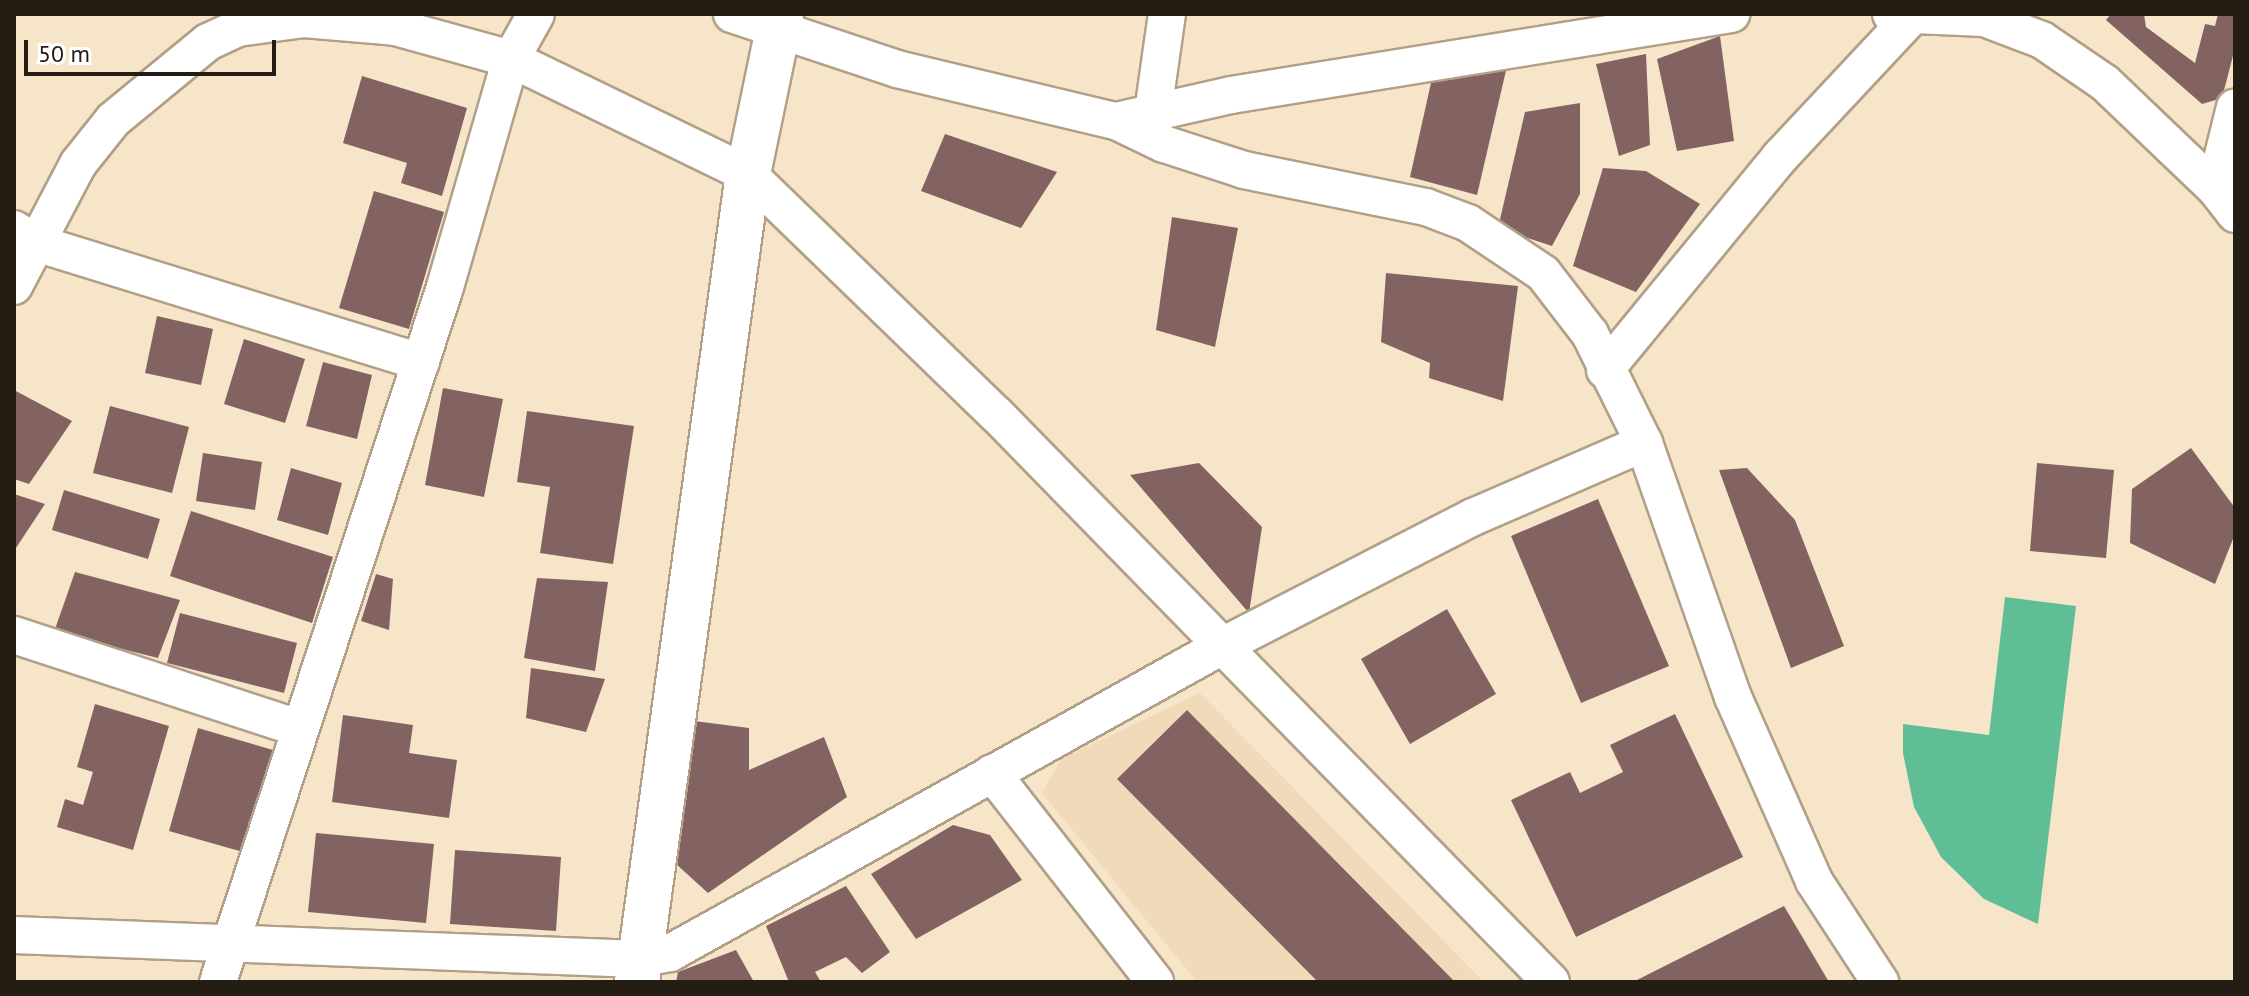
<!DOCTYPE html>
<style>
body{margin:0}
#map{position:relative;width:2249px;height:996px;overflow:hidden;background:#f7e5ca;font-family:"PT Sans",sans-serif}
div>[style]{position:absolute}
.built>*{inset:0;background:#f0dab9}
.forest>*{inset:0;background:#60be97}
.building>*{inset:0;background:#826361}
.roads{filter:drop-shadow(2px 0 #b1a087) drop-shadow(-2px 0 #b1a087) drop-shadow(0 2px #b1a087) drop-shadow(0 -2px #b1a087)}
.minor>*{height:36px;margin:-18px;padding:0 18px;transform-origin:18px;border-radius:18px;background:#fff}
.tertiary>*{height:44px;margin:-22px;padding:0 22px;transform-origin:22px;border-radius:22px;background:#fff}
span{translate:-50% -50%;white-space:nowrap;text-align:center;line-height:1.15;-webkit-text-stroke:7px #fff;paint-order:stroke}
.frame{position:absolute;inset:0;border:16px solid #231d13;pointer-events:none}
.scale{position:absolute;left:24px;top:40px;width:252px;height:36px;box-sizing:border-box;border:4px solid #231d13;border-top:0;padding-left:10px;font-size:24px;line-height:28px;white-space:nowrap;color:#231d13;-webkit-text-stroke:6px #fff;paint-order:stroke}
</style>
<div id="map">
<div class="built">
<div style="clip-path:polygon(1200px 693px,1484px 982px,1197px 982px,1042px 793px,1061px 759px)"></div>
</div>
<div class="forest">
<div style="clip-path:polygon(2005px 597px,2076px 606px,2038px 924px,1984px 899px,1941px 857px,1914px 807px,1903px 753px,1903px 724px,1989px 735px)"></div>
</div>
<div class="building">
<div style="clip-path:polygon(2111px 14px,2144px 14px,2146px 27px,2195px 63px,2205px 24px,2215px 26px,2218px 14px,2235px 14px,2235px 48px,2222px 98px,2202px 104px,2106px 20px)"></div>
<div style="clip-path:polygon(1720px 36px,1734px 141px,1677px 151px,1657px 59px)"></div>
<div style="clip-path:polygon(1646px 54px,1650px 145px,1619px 156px,1596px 64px)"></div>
<div style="clip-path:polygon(1508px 62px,1477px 195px,1410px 177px,1433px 74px)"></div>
<div style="clip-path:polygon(362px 76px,467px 108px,442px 196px,401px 183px,407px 163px,343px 143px)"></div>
<div style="clip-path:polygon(1580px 103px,1580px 194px,1552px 246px,1498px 228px,1525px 112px)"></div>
<div style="clip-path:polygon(945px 134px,1057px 172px,1021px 228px,921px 191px)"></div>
<div style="clip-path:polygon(1603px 168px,1646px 171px,1700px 204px,1636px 292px,1573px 266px)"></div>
<div style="clip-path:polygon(374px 191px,444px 212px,409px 329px,339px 308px)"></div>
<div style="clip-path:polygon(1172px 217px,1238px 228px,1215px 347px,1156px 330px)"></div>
<div style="clip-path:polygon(1386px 273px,1518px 286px,1503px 401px,1429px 378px,1430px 363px,1381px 342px)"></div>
<div style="clip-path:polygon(157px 316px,213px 329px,201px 385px,145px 373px)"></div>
<div style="clip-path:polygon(244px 339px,305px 359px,285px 423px,224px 404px)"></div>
<div style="clip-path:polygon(323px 362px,372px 375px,357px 439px,306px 426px)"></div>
<div style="clip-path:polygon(443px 388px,503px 399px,484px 497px,425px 485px)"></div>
<div style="clip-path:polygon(14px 390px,72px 421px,29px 484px,14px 479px)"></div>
<div style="clip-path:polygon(110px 406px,189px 427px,172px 493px,93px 473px)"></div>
<div style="clip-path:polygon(527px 411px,634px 426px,613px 564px,540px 553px,550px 487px,517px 482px)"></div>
<div style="clip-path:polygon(2191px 448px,2235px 508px,2235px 534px,2215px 584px,2130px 543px,2132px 489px)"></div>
<div style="clip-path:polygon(203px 453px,262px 462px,255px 510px,196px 501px)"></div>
<div style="clip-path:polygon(1199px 463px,1262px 527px,1249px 613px,1130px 475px)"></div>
<div style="clip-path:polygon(2037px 463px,2114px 470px,2106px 558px,2030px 551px)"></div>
<div style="clip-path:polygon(291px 468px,342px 483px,328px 535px,277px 520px)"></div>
<div style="clip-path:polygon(1747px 468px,1795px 520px,1844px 646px,1791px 668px,1719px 470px)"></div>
<div style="clip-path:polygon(64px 490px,160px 519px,148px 559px,52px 530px)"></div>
<div style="clip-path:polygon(14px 494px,45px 504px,14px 551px)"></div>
<div style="clip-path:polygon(1598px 499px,1669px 666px,1581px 703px,1511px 536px)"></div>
<div style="clip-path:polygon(191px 511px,333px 557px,312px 623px,170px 576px)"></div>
<div style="clip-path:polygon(75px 572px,180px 600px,158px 658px,54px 632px)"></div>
<div style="clip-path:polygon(376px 574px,393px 579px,389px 630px,361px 621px)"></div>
<div style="clip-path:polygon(537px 578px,608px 582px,595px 671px,524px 658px)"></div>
<div style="clip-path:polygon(1447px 609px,1496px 694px,1410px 744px,1361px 659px)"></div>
<div style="clip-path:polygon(180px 613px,297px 643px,284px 693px,167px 663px)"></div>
<div style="clip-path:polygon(531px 668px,605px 679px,586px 732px,526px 718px)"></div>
<div style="clip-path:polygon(95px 704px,169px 726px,133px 850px,57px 827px,65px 799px,83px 805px,93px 772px,77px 767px)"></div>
<div style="clip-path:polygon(1187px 710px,1455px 982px,1318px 982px,1117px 779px)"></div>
<div style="clip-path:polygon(1675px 714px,1743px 857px,1576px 937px,1511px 800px,1570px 772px,1580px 793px,1623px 772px,1610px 745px)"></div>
<div style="clip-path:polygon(343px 715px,413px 725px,409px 753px,457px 760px,449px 818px,332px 802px)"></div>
<div style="clip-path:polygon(686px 720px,749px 728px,749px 770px,824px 737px,847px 797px,708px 893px,664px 853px)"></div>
<div style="clip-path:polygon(198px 728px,273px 750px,243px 852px,169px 831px)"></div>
<div style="clip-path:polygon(953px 825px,990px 835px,1022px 880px,916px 939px,871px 874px)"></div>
<div style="clip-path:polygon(316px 833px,434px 844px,426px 923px,308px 912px)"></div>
<div style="clip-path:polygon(455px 850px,561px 857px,556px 931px,450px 924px)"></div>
<div style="clip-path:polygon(846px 886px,890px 952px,862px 973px,846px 957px,815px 972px,821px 982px,789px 982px,766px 926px)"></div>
<div style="clip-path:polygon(1784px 906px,1829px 982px,1633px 982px)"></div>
<div style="clip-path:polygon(736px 950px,754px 982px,676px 982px,678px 972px)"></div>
</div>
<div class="roads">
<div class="minor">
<div style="left:732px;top:14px;width:174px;rotate:18.4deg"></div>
<div style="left:897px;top:69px;width:225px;rotate:13.4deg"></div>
<div style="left:1116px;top:121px;width:53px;rotate:25.6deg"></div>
<div style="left:1164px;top:144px;width:84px;rotate:18deg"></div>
<div style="left:1244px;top:170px;width:186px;rotate:11.5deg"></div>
<div style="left:1426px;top:207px;width:45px;rotate:20.9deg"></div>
<div style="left:1468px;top:223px;width:90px;rotate:33.7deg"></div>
<div style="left:1543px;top:273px;width:77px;rotate:52.4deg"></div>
<div style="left:1590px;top:334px;width:122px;rotate:63.6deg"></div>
<div style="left:1644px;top:443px;width:269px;rotate:70.7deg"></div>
<div style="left:1733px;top:697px;width:201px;rotate:66.2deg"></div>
<div style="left:1814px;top:881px;width:121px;rotate:56.8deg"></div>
<div style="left:1891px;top:14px;width:93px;rotate:2.5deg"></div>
<div style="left:1984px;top:18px;width:62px;rotate:20.8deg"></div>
<div style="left:2042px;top:40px;width:76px;rotate:34.3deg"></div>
<div style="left:2105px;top:83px;width:152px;rotate:43.7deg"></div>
<div style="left:2215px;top:188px;width:33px;rotate:52deg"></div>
<div style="left:1153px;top:112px;width:99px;rotate:-81.9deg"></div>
<div style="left:1116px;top:121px;width:118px;rotate:-12.7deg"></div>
<div style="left:1231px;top:95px;width:507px;rotate:-9.2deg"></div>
<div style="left:2215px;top:188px;width:83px;rotate:-76.1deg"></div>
<div style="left:14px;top:229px;width:26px;rotate:32deg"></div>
<div style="left:36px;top:243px;width:403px;rotate:17.2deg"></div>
<div style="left:14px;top:286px;width:138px;rotate:-62.3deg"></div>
<div style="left:78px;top:164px;width:56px;rotate:-51.5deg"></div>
<div style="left:113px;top:120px;width:123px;rotate:-39.4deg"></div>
<div style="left:208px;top:42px;width:33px;rotate:-25deg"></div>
<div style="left:238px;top:28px;width:67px;rotate:-7.8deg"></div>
<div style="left:304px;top:19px;width:91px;rotate:5deg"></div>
<div style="left:395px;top:27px;width:120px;rotate:15.4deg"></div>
<div style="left:511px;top:59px;width:263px;rotate:25.9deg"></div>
<div style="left:748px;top:174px;width:345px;rotate:44.1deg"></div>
<div style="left:996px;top:414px;width:794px;rotate:45.66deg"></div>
<div style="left:1605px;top:370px;width:276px;rotate:-50.6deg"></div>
<div style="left:1780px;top:157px;width:196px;rotate:-46.9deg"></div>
<div style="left:14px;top:635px;width:300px;rotate:18.1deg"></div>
<div style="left:992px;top:773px;width:265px;rotate:52deg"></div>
<div style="left:14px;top:935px;width:625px;rotate:2.2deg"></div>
<div style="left:639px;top:959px;width:32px;rotate:-11deg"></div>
<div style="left:670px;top:953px;width:634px;rotate:-29.07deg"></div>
<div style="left:1224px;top:645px;width:280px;rotate:-27.2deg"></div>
<div style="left:1473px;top:517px;width:186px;rotate:-23.4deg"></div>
<div style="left:218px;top:982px;width:731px;rotate:-71.91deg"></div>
<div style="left:445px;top:287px;width:237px;rotate:-73.9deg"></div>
<div style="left:511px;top:59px;width:51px;rotate:-60.9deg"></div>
</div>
<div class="tertiary">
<div style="left:637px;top:982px;width:816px;rotate:-82.18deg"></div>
<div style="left:748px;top:174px;width:163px;rotate:-78.3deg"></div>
</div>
</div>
<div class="frame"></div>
<div class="scale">50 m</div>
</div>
